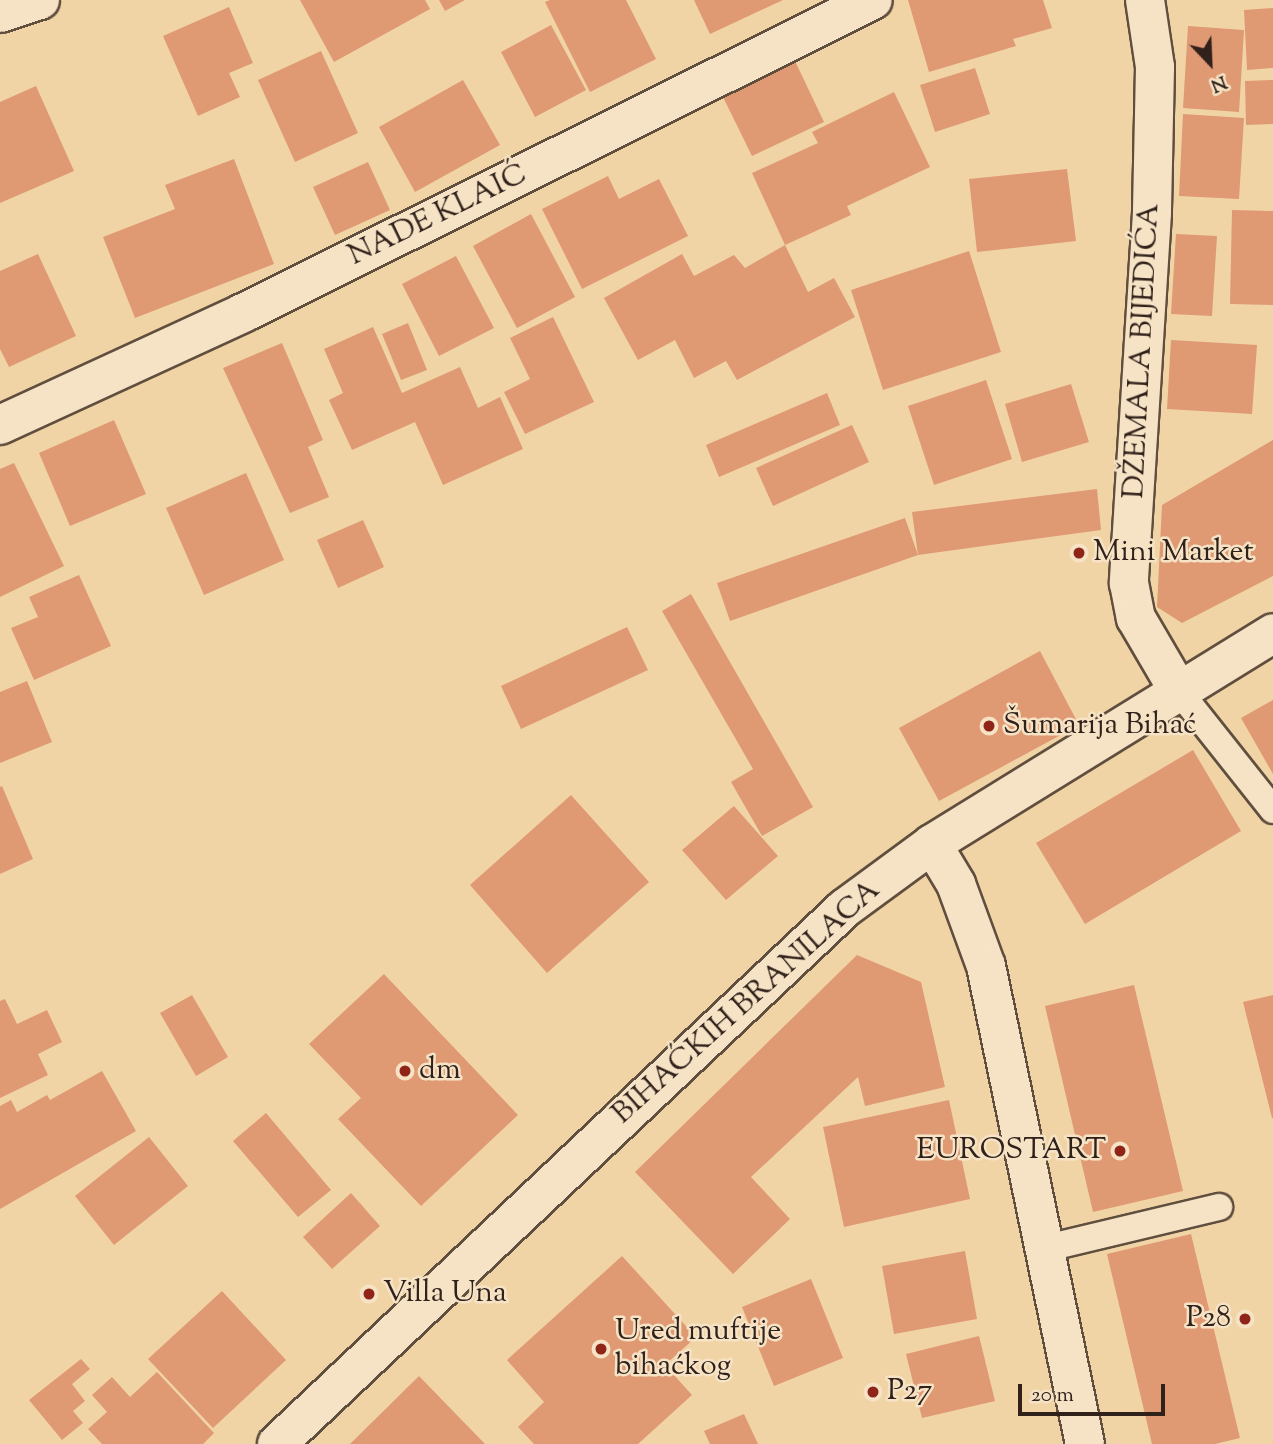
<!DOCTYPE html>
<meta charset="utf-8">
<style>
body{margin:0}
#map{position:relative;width:1273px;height:1444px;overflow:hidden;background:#f1d4a6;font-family:"Sorts Mill Goudy",serif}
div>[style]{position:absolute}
.building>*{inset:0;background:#df9973}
.roads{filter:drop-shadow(2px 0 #604e3e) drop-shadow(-2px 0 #604e3e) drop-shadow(0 2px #604e3e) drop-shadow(0 -2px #604e3e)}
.lane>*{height:26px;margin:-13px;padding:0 13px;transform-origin:13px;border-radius:13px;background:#f6e3c5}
.street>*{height:38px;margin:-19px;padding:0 19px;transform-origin:19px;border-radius:19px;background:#f6e3c5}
.secondary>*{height:38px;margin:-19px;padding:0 19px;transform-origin:19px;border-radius:19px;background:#f6e3c5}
.dots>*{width:19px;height:19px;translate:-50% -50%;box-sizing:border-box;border:4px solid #f6e3c5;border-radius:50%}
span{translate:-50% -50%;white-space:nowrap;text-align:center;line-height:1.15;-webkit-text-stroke:5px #f6e3c5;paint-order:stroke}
.street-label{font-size:30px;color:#30211b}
.poi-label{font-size:30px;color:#30211b}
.left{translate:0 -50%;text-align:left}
.right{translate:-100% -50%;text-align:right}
.north{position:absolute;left:1175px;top:28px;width:70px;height:70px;-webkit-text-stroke:5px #f6e3c5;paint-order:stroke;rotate:157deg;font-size:19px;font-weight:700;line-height:28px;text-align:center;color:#30211b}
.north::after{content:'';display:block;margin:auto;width:24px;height:32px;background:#30211b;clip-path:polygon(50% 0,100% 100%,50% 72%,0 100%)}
.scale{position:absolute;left:1018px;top:1384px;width:147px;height:32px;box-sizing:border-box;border:4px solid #30211b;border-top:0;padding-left:9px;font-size:21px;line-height:24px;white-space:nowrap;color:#30211b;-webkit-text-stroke:5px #f6e3c5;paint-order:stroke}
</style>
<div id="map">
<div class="building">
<div style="clip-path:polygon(300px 0,425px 0,430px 9px,334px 62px)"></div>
<div style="clip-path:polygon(439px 0,465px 0,445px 11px)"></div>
<div style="clip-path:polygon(550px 0,626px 0,656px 59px,590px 92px,545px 2px)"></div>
<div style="clip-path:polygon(694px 0,783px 0,710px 34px)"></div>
<div style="clip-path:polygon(908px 0,1043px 0,1052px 28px,1013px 39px,1016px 46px,929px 72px)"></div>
<div style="clip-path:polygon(229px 7px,253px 63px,229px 73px,240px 97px,198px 116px,163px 36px)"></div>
<div style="clip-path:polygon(1273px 8px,1273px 68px,1247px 70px,1244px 10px)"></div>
<div style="clip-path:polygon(551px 25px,586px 90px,535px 117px,501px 52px)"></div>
<div style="clip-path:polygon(1188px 26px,1244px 30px,1239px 112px,1183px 108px)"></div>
<div style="clip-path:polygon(321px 51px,358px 133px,295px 162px,258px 80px)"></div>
<div style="clip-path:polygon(795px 61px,824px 122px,752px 156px,722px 95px)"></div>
<div style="clip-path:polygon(975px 68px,990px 114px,935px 132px,920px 85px)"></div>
<div style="clip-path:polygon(463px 80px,500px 145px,415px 192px,379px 127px)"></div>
<div style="clip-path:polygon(1273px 80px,1273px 124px,1246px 125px,1245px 81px)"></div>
<div style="clip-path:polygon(36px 86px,74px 171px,0 203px,0 102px)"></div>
<div style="clip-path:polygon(894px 92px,930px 167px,847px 206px,851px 215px,785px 245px,752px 173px,818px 143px,812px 132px)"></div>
<div style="clip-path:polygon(1183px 114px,1244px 118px,1239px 199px,1179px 196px)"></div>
<div style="clip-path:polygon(234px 159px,274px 264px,135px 318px,103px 237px,175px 209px,165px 185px)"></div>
<div style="clip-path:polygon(368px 162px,390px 210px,335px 235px,313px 187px)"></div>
<div style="clip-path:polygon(1067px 169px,1076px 241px,977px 252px,969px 179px)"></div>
<div style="clip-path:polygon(608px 176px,619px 199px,659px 179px,688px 236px,582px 289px,542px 209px)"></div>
<div style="clip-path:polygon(1232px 210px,1273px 211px,1273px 305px,1230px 304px)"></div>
<div style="clip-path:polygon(531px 214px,575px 297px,517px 328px,473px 246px)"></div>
<div style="clip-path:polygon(1176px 234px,1217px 236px,1212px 316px,1171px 314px)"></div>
<div style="clip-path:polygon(785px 245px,808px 292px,834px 278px,855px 317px,737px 380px,726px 361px,694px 378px,675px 340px,638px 360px,604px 298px,682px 254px,694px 276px,734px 255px,745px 268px)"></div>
<div style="clip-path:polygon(969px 251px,1001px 352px,883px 390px,851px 290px)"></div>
<div style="clip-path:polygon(38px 254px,76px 336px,9px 367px,0 349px,0 271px)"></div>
<div style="clip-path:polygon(456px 256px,494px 328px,439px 356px,402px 284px)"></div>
<div style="clip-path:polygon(553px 317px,594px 402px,525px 434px,504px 392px,530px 379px,510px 338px)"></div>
<div style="clip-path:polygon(408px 323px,427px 370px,401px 380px,382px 334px)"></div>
<div style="clip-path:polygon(373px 327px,402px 393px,460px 367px,478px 408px,500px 397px,523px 449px,443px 485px,415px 422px,352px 450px,329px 400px,343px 393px,324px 349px)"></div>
<div style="clip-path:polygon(1171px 340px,1257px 345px,1252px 414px,1167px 409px)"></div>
<div style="clip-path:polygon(282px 343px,323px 440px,308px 447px,329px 497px,290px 513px,223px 368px)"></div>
<div style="clip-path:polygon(986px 380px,1012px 459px,934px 485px,908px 406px)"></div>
<div style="clip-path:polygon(1071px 384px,1089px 442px,1022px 462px,1005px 404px)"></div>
<div style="clip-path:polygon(827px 393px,840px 425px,719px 477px,706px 445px)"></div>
<div style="clip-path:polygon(114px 420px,146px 494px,70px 526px,39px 453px)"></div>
<div style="clip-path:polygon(852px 425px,869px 462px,773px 506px,756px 468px)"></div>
<div style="clip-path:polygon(1273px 440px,1273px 576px,1182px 623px,1157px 607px,1162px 505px)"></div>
<div style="clip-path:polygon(14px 463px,64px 566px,0 597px,0 469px)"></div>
<div style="clip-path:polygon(246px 473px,284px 560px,204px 595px,166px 508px)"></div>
<div style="clip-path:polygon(1097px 489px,1101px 530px,918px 555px,912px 512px)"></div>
<div style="clip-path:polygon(905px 518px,918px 555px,730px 621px,717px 583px)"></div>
<div style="clip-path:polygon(363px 520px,384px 567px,338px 588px,317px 540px)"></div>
<div style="clip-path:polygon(79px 575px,111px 646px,34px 680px,11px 628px,38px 617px,29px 597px)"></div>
<div style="clip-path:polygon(691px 594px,813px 807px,762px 836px,731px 782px,753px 769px,662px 611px)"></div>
<div style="clip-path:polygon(627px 627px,648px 670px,521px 729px,501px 686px)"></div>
<div style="clip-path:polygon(1040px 651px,1079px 725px,939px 801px,899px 728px)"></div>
<div style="clip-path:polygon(27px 681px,52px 742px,0 763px,0 692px)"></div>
<div style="clip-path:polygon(1273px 700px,1273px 774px,1241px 718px)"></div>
<div style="clip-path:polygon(1193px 750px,1241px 831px,1085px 924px,1036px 843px)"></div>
<div style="clip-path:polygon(2px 786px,33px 859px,0 874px,0 787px)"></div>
<div style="clip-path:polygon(571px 795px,649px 882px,547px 973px,470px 885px)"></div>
<div style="clip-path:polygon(734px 806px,778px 856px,726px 900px,682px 850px)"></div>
<div style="clip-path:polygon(857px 955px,921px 982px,945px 1087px,865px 1106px,858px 1077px,751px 1177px,790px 1219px,733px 1274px,635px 1172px)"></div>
<div style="clip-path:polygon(384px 974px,518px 1115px,421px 1206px,338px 1119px,361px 1098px,309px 1044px)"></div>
<div style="clip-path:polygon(1134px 985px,1183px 1191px,1093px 1212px,1045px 1006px)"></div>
<div style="clip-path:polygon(192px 995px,228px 1057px,196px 1076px,160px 1013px)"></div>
<div style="clip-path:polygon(1273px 995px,1273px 1118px,1272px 1118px,1243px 1002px)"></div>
<div style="clip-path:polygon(5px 999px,17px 1024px,47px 1010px,62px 1042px,38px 1054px,48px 1075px,0 1098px,0 1001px)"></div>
<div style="clip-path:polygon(102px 1071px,136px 1131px,0 1209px,0 1106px,11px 1100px,17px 1112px,47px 1095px,50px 1100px)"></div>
<div style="clip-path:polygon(949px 1100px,970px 1199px,844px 1227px,823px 1127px)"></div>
<div style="clip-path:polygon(266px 1113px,331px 1190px,298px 1217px,233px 1141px)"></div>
<div style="clip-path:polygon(149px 1137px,188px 1186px,114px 1245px,75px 1196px)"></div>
<div style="clip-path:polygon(351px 1193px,380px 1226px,332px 1269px,303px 1237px)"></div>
<div style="clip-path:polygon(1191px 1234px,1240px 1438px,1215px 1444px,1152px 1444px,1107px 1254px)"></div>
<div style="clip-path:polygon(965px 1251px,977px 1319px,894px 1334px,882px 1266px)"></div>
<div style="clip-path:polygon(622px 1256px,696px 1337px,665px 1365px,692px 1395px,638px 1444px,534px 1444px,518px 1427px,544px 1402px,507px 1360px)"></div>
<div style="clip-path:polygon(811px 1279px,843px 1358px,774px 1386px,742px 1307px)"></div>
<div style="clip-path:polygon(222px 1291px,286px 1360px,213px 1428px,148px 1359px)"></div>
<div style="clip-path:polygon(979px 1336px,995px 1401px,922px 1418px,906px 1354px)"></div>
<div style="clip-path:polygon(81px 1359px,90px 1369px,72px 1384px,85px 1401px,73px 1411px,83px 1423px,62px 1440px,29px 1400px)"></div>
<div style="clip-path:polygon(157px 1372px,214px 1433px,203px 1444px,102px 1444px,88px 1429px,107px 1412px,92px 1395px,112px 1377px,130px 1397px)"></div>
<div style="clip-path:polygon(419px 1376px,485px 1444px,350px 1444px)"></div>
<div style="clip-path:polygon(744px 1414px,758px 1444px,710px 1444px,704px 1431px)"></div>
</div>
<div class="roads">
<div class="lane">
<div style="left:1178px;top:690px;width:153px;rotate:51.6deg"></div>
<div style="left:1047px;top:1248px;width:177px;rotate:-13.4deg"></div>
</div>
<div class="street">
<div style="left:1145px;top:0;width:68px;rotate:81.5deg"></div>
<div style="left:1155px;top:67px;width:146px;rotate:91.2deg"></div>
<div style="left:1152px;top:213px;width:371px;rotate:93.6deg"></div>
<div style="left:1129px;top:583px;width:36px;rotate:79deg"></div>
<div style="left:1136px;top:618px;width:83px;rotate:59.7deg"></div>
<div style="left:0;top:13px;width:42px;rotate:-18deg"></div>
<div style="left:0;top:425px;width:268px;rotate:-24.7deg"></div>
<div style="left:243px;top:313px;width:703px;rotate:-26.42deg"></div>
<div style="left:932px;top:844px;width:47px;rotate:59deg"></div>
<div style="left:956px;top:884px;width:87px;rotate:69.9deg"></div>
<div style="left:986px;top:966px;width:488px;rotate:78.3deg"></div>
</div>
<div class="secondary">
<div style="left:277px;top:1444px;width:781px;rotate:-43.34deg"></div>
<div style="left:845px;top:908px;width:108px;rotate:-36.3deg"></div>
<div style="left:932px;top:844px;width:401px;rotate:-31.7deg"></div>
</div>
</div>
<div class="dots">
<div style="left:1079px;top:553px;background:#8f2418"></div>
<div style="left:989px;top:726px;background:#8f2418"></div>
<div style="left:405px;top:1071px;background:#8f2418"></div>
<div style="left:1120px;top:1151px;background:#8f2418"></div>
<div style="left:369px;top:1294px;background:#8f2418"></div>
<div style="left:1245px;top:1319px;background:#8f2418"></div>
<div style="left:601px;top:1349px;background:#8f2418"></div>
<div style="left:873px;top:1392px;background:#8f2418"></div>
</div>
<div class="street-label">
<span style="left:438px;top:216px;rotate:-26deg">NADE KLAIĆ</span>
<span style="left:1143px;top:351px;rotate:-87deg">DŽEMALA BIJEDIĆA</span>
<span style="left:747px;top:1003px;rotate:-42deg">BIHAĆKIH BRANILACA</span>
</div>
<div class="poi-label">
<span class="left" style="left:1093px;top:553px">Mini Market</span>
<span class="left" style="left:1003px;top:726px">Šumarija Bihać</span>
<span class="left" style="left:419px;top:1071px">dm</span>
<span class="right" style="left:1106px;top:1151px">EUROSTART</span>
<span class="left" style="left:383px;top:1294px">Villa Una</span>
<span class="right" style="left:1231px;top:1319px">P28</span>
<span class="left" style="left:615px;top:1349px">Ured muftije<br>bihaćkog</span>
<span class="left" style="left:887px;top:1392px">P27</span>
</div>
<div class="north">N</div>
<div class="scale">20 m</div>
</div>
